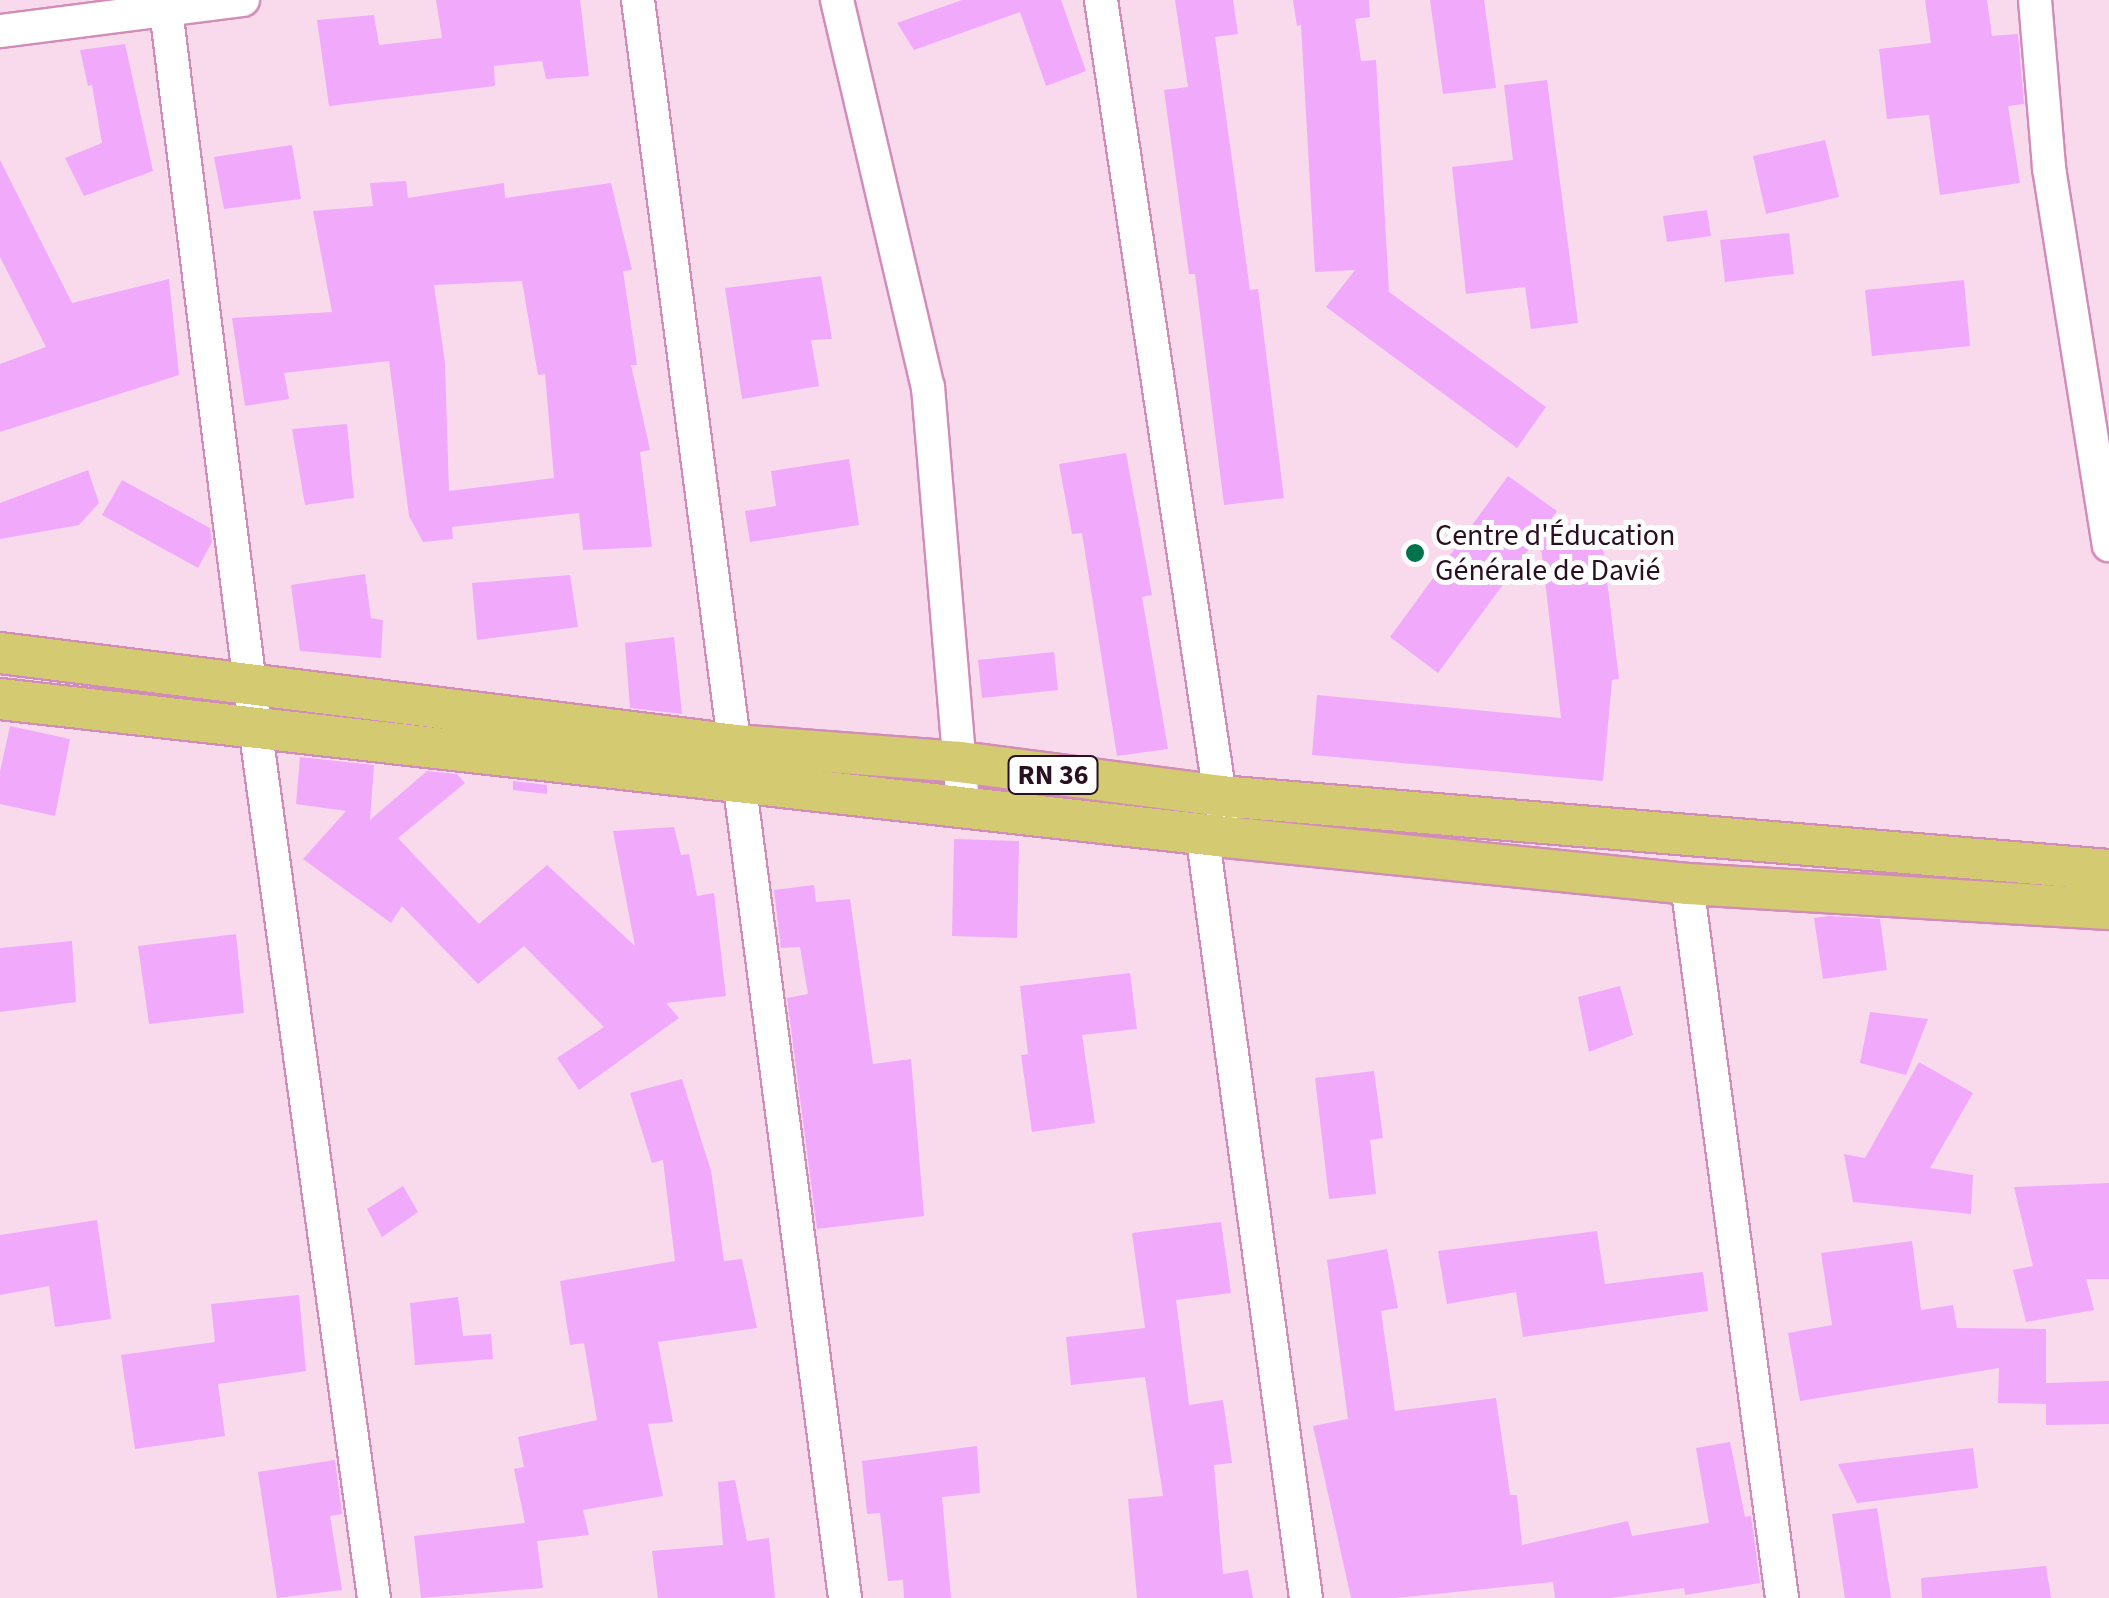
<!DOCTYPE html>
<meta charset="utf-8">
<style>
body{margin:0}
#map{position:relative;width:2109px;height:1598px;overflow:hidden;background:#f9daec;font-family:"Source Sans 3",sans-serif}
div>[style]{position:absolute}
.building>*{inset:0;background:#f1a9fc}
.roads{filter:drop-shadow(2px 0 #d28cb8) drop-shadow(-2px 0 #d28cb8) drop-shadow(0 2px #d28cb8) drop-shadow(0 -2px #d28cb8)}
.minor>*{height:32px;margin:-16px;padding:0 16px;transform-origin:16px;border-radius:16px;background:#fff}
.major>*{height:40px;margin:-20px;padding:0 20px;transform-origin:20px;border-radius:20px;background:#d4ca71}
.dots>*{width:28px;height:28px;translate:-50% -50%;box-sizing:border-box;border:5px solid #fff;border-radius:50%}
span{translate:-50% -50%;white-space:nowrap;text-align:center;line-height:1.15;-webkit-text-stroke:10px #fff;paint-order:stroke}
.shield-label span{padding:2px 8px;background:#fff;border:2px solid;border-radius:8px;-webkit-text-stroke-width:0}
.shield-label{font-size:28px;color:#290f20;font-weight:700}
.poi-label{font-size:30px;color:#290f20}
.left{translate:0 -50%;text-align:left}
</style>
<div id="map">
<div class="building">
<div style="clip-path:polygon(436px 0,580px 0,589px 76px,546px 79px,542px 61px,494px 66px,495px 86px,329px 106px,317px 20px,374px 15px,379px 45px,442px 38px)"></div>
<div style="clip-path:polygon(962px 0,1061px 0,1086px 71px,1046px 86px,1020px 12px,914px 50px,897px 23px)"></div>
<div style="clip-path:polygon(1175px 0,1233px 0,1238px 34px,1215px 37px,1250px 290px,1258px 289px,1284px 498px,1224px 505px,1195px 274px,1189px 274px,1164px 90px,1188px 87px)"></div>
<div style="clip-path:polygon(1293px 0,1369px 0,1370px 17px,1355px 19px,1361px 61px,1376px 60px,1389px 292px,1546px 407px,1517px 448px,1326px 307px,1355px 270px,1315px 272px,1301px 25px,1297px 26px)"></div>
<div style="clip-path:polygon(1430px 0,1484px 0,1496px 88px,1443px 94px)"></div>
<div style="clip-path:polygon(1925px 0,1987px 0,1992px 36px,2018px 34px,2024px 104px,2008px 106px,2020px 183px,1940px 195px,1929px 115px,1887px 119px,1879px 49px,1931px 43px)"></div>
<div style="clip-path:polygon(125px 44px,153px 171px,84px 196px,65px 158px,102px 143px,92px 85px,88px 86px,80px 50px)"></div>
<div style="clip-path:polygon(1547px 80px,1578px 323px,1531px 329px,1525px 287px,1466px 294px,1452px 167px,1513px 160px,1504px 85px)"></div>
<div style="clip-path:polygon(1825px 140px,1839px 197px,1766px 214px,1753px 156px)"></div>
<div style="clip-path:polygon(292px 145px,301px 199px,224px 209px,214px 157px)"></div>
<div style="clip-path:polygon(0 160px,72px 303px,169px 279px,179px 375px,0 432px,0 364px,46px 347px,0 257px)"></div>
<div style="clip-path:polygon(evenodd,406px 181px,408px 198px,504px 183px,505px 198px,611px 183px,632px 270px,623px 271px,637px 365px,631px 365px,650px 450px,640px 452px,652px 547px,583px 550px,579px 513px,452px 527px,453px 539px,423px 542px,409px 516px,389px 361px,284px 373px,289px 399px,245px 406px,232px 318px,332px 312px,313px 211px,373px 206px,370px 183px,406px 181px,522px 281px,538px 375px,545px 374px,554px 478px,449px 491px,445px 363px,434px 285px,522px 281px)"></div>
<div style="clip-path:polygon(1707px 210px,1711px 236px,1667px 242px,1663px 216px)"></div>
<div style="clip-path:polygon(1789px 233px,1794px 274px,1725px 282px,1720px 240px)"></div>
<div style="clip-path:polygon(821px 276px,832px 339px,811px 340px,819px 386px,742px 399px,725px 288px)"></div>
<div style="clip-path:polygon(1964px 280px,1970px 346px,1872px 356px,1865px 290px)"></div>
<div style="clip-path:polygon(347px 424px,354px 498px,305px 505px,292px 429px)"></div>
<div style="clip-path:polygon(1126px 453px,1152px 595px,1142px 597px,1168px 749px,1117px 756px,1082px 533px,1072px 534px,1059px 464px)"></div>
<div style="clip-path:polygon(849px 459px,859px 525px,750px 542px,745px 511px,776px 506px,771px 471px)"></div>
<div style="clip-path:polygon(88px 470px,99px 503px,79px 525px,0 539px,0 503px)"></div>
<div style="clip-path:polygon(1508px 476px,1557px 511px,1438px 673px,1390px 637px)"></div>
<div style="clip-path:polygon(122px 480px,210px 528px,212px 542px,198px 568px,102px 515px)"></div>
<div style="clip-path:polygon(1601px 531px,1619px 679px,1612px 680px,1603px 781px,1312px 755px,1317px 695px,1561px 718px,1540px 538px)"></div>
<div style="clip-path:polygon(365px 574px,371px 618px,383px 620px,381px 658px,300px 651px,291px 585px)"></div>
<div style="clip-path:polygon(570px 575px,578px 627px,477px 640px,472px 583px)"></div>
<div style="clip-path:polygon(674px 637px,682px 714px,630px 708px,625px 643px)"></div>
<div style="clip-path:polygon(1054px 652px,1058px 690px,982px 698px,978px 660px)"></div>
<div style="clip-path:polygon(10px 726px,70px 739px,55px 816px,0 804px,0 772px)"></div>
<div style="clip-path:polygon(300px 757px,374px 765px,370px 820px,427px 771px,457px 774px,465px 783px,398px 838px,479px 924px,547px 865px,635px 946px,613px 831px,674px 827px,681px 855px,689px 854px,697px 896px,714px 893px,726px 996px,666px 1003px,679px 1018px,579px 1090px,557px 1058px,604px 1027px,524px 946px,478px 984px,402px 906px,391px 923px,303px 859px,346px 811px,296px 804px)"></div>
<div style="clip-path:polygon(513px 781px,547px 785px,547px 794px,513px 790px)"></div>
<div style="clip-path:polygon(954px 839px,1019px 841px,1017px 938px,952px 936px)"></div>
<div style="clip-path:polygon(814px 885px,816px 902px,850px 899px,873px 1064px,911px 1059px,924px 1216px,817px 1229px,787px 998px,808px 994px,800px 947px,781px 948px,774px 890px)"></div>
<div style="clip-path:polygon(1830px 916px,1880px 919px,1887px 970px,1823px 979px,1814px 918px)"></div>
<div style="clip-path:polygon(236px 934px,244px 1013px,149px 1024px,138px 946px)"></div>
<div style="clip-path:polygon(72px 941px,76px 1002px,0 1012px,0 948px)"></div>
<div style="clip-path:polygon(1130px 973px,1137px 1029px,1082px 1035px,1095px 1123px,1032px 1132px,1021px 1055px,1028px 1054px,1020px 986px)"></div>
<div style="clip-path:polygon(1620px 986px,1633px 1035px,1589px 1052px,1578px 997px)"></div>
<div style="clip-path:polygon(1870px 1012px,1928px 1019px,1906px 1075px,1860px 1063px)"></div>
<div style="clip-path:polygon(1919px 1062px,1973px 1093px,1930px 1168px,1973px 1175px,1971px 1214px,1853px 1202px,1844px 1154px,1865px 1158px)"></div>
<div style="clip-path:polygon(1374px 1071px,1383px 1138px,1370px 1140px,1376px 1194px,1329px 1199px,1315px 1078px)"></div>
<div style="clip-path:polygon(682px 1079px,711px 1171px,724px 1261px,742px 1259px,757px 1328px,658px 1342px,673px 1422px,648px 1424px,663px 1496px,583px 1510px,589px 1535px,537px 1541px,543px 1588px,421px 1598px,414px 1536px,525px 1523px,514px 1469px,524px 1467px,518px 1437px,597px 1420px,584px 1343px,570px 1345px,560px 1281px,675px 1261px,663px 1160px,652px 1163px,630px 1093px)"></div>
<div style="clip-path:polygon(2109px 1183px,2109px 1279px,2086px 1279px,2094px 1310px,2026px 1322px,2013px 1270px,2033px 1266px,2014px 1187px)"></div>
<div style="clip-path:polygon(403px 1186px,418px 1212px,382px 1237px,367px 1209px)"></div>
<div style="clip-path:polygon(97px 1220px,111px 1319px,55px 1327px,49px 1286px,0 1295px,0 1235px)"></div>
<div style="clip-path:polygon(1221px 1222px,1231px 1293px,1176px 1300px,1189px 1405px,1223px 1400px,1232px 1463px,1214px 1465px,1223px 1574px,1248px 1570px,1253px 1598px,1137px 1598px,1128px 1499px,1163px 1496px,1145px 1377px,1071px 1385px,1066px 1337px,1145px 1328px,1132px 1233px)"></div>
<div style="clip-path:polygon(1597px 1231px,1605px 1284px,1703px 1272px,1708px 1311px,1523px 1337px,1516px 1292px,1447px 1304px,1438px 1251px)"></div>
<div style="clip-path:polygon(1912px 1241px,1921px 1310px,1953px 1305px,1957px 1328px,2046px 1329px,2046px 1383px,2109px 1381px,2109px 1424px,2046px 1425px,2046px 1404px,1998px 1403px,1999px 1368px,1800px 1401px,1788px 1333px,1832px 1325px,1821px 1253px)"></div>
<div style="clip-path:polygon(1387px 1249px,1398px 1308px,1381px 1311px,1395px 1411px,1496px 1398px,1510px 1495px,1517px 1495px,1522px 1545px,1628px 1521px,1632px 1536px,1709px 1523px,1696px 1448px,1730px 1442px,1745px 1517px,1751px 1516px,1760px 1583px,1685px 1595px,1684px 1588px,1611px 1598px,1555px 1598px,1553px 1582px,1396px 1598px,1351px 1598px,1313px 1426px,1348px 1419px,1327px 1260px)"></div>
<div style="clip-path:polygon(299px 1295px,306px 1371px,218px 1384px,225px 1436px,135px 1449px,121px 1355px,215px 1342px,211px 1304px)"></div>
<div style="clip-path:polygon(458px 1297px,463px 1336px,491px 1334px,493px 1359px,415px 1365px,410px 1303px)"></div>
<div style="clip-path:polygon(977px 1446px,980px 1493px,942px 1497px,951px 1598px,904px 1598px,903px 1580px,888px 1581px,880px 1513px,867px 1514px,862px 1461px)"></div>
<div style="clip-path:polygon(1973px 1448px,1978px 1488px,1857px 1503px,1838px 1464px)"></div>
<div style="clip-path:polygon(335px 1460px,342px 1514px,330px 1516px,342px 1590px,277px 1598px,258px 1472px)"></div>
<div style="clip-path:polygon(735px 1480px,747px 1541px,769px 1538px,775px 1598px,658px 1598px,652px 1551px,723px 1545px,718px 1482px)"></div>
<div style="clip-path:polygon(1877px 1508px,1891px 1598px,1845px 1598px,1832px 1514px)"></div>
<div style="clip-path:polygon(2046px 1566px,2051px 1598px,1922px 1598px,1921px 1578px)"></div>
</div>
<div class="roads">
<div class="minor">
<div style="left:638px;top:0;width:1611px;rotate:82.62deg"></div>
<div style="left:837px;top:0;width:398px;rotate:76.8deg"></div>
<div style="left:928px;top:387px;width:418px;rotate:85.2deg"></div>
<div style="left:1101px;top:0;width:825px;rotate:81.5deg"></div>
<div style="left:2035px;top:0;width:169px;rotate:85.2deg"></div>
<div style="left:2049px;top:168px;width:382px;rotate:81deg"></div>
<div style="left:166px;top:10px;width:722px;rotate:82.91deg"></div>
<div style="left:255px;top:726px;width:880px;rotate:82.23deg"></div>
<div style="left:0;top:31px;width:245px;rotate:-7.3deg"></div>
<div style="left:1202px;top:832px;width:773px;rotate:82.27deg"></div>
<div style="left:1687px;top:884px;width:720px;rotate:82.42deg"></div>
</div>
<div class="major">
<div style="left:0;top:653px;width:741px;rotate:7.13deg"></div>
<div style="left:735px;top:745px;width:225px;rotate:4.3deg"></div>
<div style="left:959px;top:762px;width:263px;rotate:7.4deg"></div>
<div style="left:1220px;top:796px;width:892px;rotate:4.76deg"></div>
<div style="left:0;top:699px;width:1234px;rotate:6.42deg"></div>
<div style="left:1226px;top:837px;width:463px;rotate:5.8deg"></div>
<div style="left:1687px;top:884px;width:423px;rotate:3.4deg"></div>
</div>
</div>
<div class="dots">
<div style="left:1415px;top:553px;background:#00734d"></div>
</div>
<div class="shield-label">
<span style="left:1053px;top:775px">RN 36</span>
</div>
<div class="poi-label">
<span class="left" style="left:1435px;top:553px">Centre d'Éducation<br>Générale de Davié</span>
</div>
</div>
